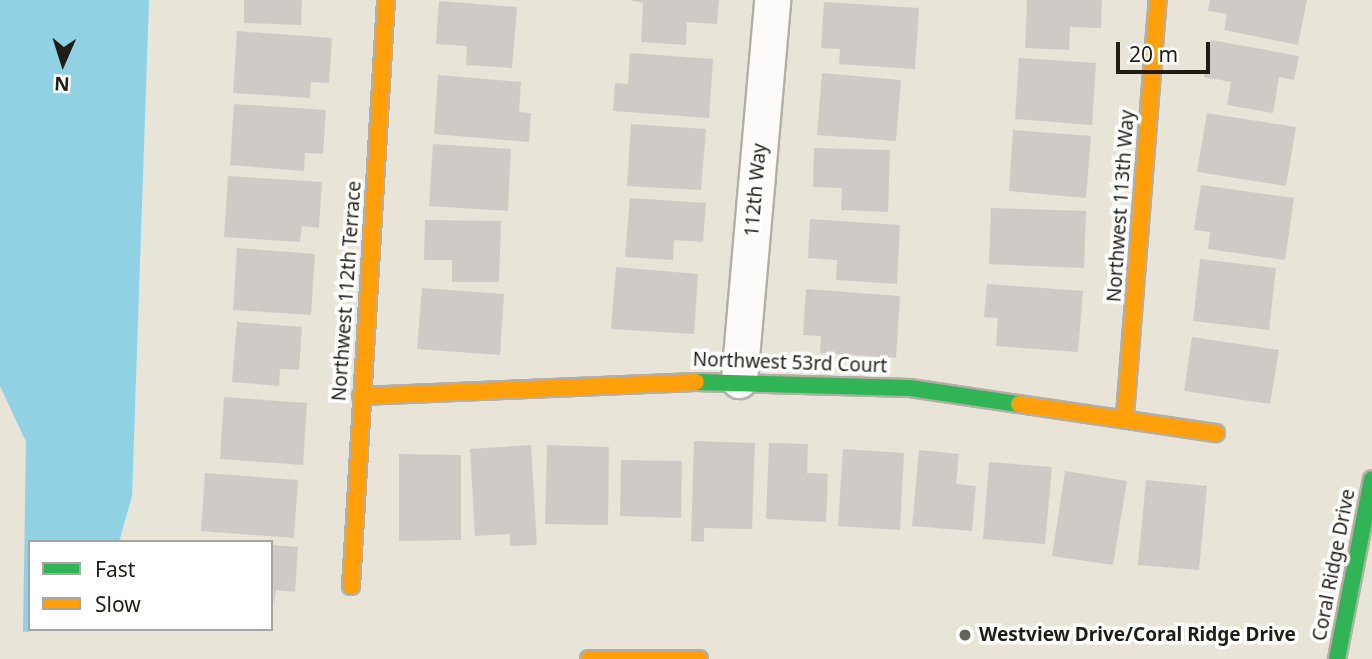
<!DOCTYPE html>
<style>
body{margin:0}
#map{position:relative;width:1372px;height:659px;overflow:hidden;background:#e8e4d8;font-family:"Noto Sans",sans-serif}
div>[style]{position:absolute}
.water>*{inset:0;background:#90d2e4}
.building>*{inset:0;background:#d0cac6}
.roads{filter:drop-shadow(2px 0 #b3afa6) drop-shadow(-2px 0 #b3afa6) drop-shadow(0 2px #b3afa6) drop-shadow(0 -2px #b3afa6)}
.street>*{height:35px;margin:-17.5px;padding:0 17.5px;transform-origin:17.5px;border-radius:17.5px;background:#fcfbf9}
.fast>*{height:16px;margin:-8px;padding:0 8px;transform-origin:8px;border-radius:8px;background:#30b455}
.slow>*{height:16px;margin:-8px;padding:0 8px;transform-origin:8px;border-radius:8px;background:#ff9f0a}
.dots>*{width:19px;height:19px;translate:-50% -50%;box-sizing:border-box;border:4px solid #fff;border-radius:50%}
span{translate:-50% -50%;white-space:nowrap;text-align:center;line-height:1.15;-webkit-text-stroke:7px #fff;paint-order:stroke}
.street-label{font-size:19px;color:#201d15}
.poi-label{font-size:19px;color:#201d15;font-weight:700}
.left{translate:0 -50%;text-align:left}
.legend{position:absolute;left:28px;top:540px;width:245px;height:91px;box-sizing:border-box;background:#fff;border:2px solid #a6a5a1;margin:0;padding:9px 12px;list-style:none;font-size:21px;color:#201d15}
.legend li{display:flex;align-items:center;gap:14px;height:35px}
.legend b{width:35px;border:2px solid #a6a5a1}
.north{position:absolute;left:28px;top:28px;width:70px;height:70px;-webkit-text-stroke:5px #fff;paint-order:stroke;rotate:183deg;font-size:19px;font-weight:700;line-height:28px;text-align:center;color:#201d15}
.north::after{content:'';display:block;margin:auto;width:24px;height:32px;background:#201d15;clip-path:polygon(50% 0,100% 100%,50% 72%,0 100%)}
.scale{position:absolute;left:1116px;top:42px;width:94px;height:32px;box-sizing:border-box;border:4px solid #201d15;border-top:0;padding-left:9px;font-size:21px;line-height:24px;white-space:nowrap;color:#201d15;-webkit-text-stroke:5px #fff;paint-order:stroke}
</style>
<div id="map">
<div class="water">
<div style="clip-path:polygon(0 0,149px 0,132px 496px,119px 542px,30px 542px,30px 629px,54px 629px,23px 632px,26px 442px,0 386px)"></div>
</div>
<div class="building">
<div style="clip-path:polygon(244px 0,302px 0,301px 25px,244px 23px)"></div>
<div style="clip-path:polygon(629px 0,719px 0,717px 24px,687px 22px,686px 45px,641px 42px,643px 3px)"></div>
<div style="clip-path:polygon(1027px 0,1102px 0,1101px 28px,1070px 27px,1069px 50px,1025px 48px)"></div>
<div style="clip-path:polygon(1210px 0,1307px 0,1298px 45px,1224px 30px,1227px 14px,1208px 11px)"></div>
<div style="clip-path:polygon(439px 1px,517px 7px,512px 68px,466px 65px,467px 46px,436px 44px)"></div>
<div style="clip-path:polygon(824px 2px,919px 8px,915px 69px,839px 64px,840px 49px,821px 48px)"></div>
<div style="clip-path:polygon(237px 31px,332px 38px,329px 83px,311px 82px,310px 98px,233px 93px)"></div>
<div style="clip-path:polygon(1211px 40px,1299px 56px,1294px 80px,1279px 77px,1273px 113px,1227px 105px,1231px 82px,1204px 77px)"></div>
<div style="clip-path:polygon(630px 53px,713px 59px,709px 118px,613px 111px,615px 83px,628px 84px)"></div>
<div style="clip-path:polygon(1019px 58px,1096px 63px,1092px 125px,1015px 119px)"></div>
<div style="clip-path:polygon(822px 73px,901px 80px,896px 141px,817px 135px)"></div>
<div style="clip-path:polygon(438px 75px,521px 82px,519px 112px,531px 113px,529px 142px,434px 134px)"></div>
<div style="clip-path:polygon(234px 104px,326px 110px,323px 154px,305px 153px,304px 171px,230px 165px)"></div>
<div style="clip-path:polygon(1207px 113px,1296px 127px,1286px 186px,1197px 172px)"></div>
<div style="clip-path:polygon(631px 124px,706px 129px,701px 190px,627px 186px)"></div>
<div style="clip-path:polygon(1013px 130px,1091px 136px,1086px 198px,1009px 191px)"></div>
<div style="clip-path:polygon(433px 144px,511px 149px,508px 211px,429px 206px)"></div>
<div style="clip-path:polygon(814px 148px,890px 150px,888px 212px,841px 210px,842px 188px,813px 187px)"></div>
<div style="clip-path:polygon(228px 176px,322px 182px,319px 228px,302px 226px,300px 242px,224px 237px)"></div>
<div style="clip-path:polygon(1201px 185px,1294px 198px,1285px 260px,1208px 249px,1210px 232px,1194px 230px)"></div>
<div style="clip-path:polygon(630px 198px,706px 203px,703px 242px,674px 240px,673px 260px,625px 257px)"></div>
<div style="clip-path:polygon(991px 208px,1086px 211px,1084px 268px,989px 264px)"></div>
<div style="clip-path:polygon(810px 219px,900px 225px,897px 284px,836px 280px,837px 260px,808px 258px)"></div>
<div style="clip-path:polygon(425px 220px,501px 221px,499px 282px,452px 282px,452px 260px,424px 260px)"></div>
<div style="clip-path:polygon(237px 248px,315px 254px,311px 315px,233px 310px)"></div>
<div style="clip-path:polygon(1200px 259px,1276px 268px,1269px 330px,1193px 321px)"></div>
<div style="clip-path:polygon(616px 267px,698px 274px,694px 334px,611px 329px)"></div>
<div style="clip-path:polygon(987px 284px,1083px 291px,1078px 352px,996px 346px,998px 318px,984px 317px)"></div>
<div style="clip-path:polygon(422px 288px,504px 294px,500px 355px,417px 349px)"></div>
<div style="clip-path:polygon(806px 289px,900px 296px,896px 358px,820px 353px,821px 336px,803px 335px)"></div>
<div style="clip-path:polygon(237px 322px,302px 327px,299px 370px,280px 369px,279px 386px,232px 382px)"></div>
<div style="clip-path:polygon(1192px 337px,1279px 350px,1270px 404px,1184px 391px)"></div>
<div style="clip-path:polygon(224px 397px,307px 403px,303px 465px,220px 459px)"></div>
<div style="clip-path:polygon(694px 441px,755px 443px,752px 529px,704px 528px,704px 542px,691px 541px)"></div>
<div style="clip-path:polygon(769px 443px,808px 444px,807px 473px,828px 474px,826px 522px,766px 519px)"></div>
<div style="clip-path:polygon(531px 445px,537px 545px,510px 546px,510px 534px,475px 536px,470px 449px)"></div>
<div style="clip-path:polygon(547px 445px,609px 447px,608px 525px,545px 524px)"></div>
<div style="clip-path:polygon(843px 449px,904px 453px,900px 530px,838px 526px)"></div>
<div style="clip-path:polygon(919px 450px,959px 454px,956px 484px,976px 486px,972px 531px,912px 526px)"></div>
<div style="clip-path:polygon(399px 454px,461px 455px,461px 540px,399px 541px)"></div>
<div style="clip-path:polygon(621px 460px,682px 461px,681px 518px,620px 516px)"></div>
<div style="clip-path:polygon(989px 462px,1052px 467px,1045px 544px,983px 539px)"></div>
<div style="clip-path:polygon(1065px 471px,1127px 481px,1113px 565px,1052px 556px)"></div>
<div style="clip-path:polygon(205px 473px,298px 480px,294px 538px,201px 531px)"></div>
<div style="clip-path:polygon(1146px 480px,1207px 486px,1199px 570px,1138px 565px)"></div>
<div style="clip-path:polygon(271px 545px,298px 547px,295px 592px,276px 590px,274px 608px)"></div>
</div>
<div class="roads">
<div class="street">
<div style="left:739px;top:380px;width:381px;rotate:-85deg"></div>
</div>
<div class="fast">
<div style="left:696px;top:382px;width:214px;rotate:1.6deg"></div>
<div style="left:910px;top:388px;width:110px;rotate:8.4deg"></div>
<div style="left:1337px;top:659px;width:183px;rotate:-79deg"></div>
</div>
<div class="slow">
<div style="left:361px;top:396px;width:335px;rotate:-2.4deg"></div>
<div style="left:1019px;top:404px;width:199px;rotate:8.4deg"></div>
<div style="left:1125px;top:415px;width:416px;rotate:-85.5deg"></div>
<div style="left:351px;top:586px;width:587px;rotate:-86.58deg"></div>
<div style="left:589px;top:659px;width:110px"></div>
</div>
</div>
<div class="dots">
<div style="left:965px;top:635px;background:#666359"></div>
</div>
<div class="street-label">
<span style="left:756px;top:190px;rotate:-85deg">112th Way</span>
<span style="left:1121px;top:206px;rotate:-86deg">Northwest 113th Way</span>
<span style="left:347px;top:291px;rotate:-86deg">Northwest 112th Terrace</span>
<span style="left:790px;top:363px;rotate:2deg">Northwest 53rd Court</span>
<span style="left:1334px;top:565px;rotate:-79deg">Coral Ridge Drive</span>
</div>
<div class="poi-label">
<span class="left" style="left:979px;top:635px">Westview Drive/Coral Ridge Drive</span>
</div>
<ul class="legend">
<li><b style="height:9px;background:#30b455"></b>Fast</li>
<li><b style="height:9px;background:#ff9f0a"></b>Slow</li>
</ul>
<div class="north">N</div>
<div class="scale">20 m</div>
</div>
